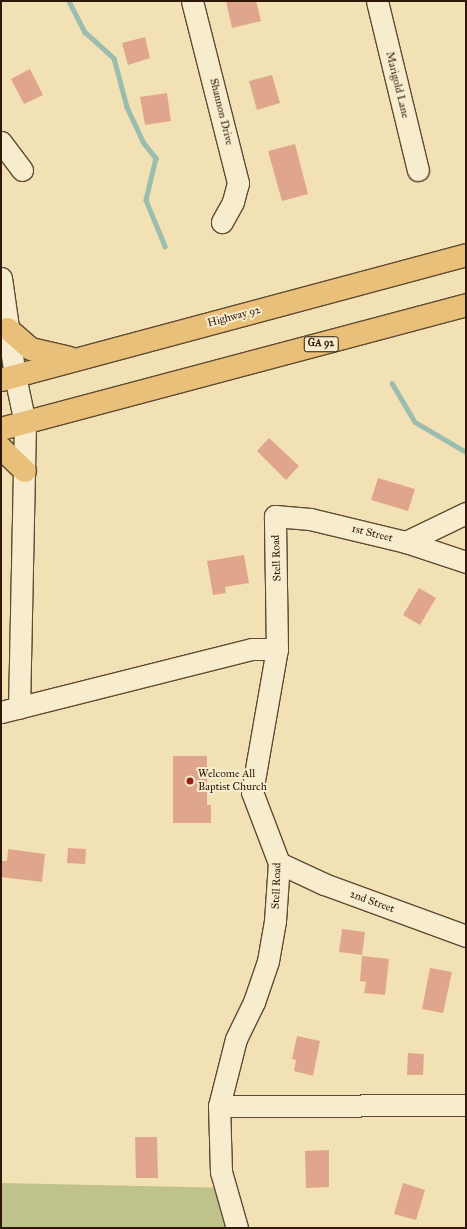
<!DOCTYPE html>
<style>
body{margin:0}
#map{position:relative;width:467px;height:1229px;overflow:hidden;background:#f2e1b4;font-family:"IM FELL Great Primer",serif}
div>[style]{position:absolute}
.green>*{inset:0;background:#bfc28a}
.stream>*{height:4.5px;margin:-2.25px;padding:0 2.25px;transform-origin:2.25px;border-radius:2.25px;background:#9bbdaf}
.building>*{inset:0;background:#e0a68d}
.roads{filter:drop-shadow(1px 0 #604a33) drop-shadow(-1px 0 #604a33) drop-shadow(0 1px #604a33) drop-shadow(0 -1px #604a33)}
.minor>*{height:21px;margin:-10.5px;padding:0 10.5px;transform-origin:10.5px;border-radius:10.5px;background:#f7ecce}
.major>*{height:22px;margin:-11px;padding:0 11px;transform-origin:11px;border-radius:11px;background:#e9c07a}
.dots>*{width:11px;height:11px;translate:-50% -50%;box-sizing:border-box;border:2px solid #f7ecce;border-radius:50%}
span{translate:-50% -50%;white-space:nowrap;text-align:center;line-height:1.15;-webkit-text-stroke:4px #f7ecce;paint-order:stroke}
.shield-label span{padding:1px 3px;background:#f7ecce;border:1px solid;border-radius:3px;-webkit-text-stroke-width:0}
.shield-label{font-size:10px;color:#301808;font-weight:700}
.street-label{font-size:11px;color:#301808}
.poi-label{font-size:11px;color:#301808}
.left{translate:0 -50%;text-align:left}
.frame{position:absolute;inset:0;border:2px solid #301808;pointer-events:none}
</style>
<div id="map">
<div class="green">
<div style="clip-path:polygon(1px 1183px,233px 1188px,244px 1228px,1px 1228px)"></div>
</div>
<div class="stream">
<div style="left:69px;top:1px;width:35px;rotate:63deg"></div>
<div style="left:85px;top:32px;width:39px;rotate:42deg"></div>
<div style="left:114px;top:58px;width:51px;rotate:75.1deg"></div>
<div style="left:127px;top:107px;width:38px;rotate:65deg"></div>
<div style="left:143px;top:142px;width:21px;rotate:51deg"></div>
<div style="left:156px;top:158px;width:43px;rotate:103.4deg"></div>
<div style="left:146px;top:200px;width:50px;rotate:67.6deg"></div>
<div style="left:392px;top:383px;width:45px;rotate:59.5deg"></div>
<div style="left:415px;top:422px;width:59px;rotate:30.5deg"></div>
</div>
<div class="building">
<div style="clip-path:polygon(226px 1px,256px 1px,261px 21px,232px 28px)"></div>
<div style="clip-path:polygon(145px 37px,150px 58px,128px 65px,122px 43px)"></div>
<div style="clip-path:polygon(30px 69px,43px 95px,24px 104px,11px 79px)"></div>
<div style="clip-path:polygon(272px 75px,280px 103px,257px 110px,249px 81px)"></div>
<div style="clip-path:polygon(167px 93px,171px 121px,145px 125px,140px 97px)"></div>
<div style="clip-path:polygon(295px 144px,308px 194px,282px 201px,268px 151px)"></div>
<div style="clip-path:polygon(269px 438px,299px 466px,286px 480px,257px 451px)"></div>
<div style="clip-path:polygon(378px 478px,415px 489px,408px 511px,371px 500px)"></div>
<div style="clip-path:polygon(244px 555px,249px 583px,225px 587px,226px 593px,213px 595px,207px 561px)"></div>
<div style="clip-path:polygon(419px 588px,436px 598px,420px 625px,403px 615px)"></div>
<div style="clip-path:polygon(173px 756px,207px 756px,207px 805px,211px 805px,211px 823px,173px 823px)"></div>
<div style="clip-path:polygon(68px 848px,86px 849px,85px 864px,67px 863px)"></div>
<div style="clip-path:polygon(8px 849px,45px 854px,42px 882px,1px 877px,1px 861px,7px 861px)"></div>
<div style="clip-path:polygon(342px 929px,365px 932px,362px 955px,339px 952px)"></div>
<div style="clip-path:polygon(362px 956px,389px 959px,385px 995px,364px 993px,366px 982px,360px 981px)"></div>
<div style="clip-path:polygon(430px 968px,452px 972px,443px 1013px,422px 1009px)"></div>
<div style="clip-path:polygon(297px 1036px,320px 1041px,313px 1076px,294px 1071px,296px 1060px,292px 1059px)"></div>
<div style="clip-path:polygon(408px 1053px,424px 1054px,423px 1075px,407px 1075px)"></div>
<div style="clip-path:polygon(135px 1137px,157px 1137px,158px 1178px,136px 1178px)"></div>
<div style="clip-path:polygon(329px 1150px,329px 1187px,306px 1188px,305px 1151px)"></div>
<div style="clip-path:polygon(403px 1183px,425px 1190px,416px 1220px,394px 1214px)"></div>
</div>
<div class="roads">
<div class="minor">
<div style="left:192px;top:1px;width:188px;rotate:75.8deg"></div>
<div style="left:238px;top:183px;width:20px;rotate:105deg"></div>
<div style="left:233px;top:202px;width:23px;rotate:119deg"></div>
<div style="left:377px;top:1px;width:174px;rotate:76.4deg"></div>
<div style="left:1px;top:142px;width:35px;rotate:53deg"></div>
<div style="left:1px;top:278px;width:99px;rotate:81.9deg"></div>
<div style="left:15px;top:376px;width:48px;rotate:78deg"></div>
<div style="left:25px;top:423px;width:285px;rotate:91.2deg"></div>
<div style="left:406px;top:542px;width:67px;rotate:-25.8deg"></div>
<div style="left:1px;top:712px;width:259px;rotate:-14.1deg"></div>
<div style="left:252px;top:649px;width:25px"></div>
<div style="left:279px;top:863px;width:50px;rotate:25deg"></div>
<div style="left:324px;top:884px;width:151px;rotate:20.1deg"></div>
<div style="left:219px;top:1106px;width:247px;rotate:-0.2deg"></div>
<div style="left:237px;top:1228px;width:58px;rotate:-105.9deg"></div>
<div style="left:221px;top:1172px;width:66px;rotate:-91.7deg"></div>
<div style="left:219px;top:1106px;width:69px;rotate:-75.8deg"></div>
<div style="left:236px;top:1039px;width:41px;rotate:-64.1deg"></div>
<div style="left:254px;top:1002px;width:43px;rotate:-71.1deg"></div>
<div style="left:268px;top:961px;width:41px;rotate:-80.1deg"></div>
<div style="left:275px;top:921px;width:58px;rotate:-86.1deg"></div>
<div style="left:279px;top:863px;width:76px;rotate:-110.8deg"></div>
<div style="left:252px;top:792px;width:145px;rotate:-80.1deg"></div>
<div style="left:277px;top:649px;width:133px;rotate:-90.9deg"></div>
<div style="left:275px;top:516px;width:35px;rotate:5deg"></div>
<div style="left:310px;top:519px;width:99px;rotate:13.5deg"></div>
<div style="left:406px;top:542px;width:63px;rotate:18.4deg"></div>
</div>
<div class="major">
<div style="left:8px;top:329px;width:30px;rotate:41deg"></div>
<div style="left:31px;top:349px;width:39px;rotate:13deg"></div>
<div style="left:1px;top:380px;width:482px;rotate:-15deg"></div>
<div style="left:1px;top:429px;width:481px;rotate:-14.9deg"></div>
<div style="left:1px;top:448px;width:33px;rotate:44deg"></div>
</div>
</div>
<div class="dots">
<div style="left:190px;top:781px;background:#8f2418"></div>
</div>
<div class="shield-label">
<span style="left:321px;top:344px">GA 92</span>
</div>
<div class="street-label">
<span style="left:397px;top:85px;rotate:76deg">Marigold Lane</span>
<span style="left:221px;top:112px;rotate:76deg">Shannon Drive</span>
<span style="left:234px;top:317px;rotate:-15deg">Highway 92</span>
<span style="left:372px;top:534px;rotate:14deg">1st Street</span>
<span style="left:277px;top:558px;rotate:-92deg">Stell Road</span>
<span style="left:277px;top:886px;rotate:-88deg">Stell Road</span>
<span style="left:372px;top:902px;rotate:20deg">2nd Street</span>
</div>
<div class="poi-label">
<span class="left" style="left:198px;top:781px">Welcome All<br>Baptist Church</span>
</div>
<div class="frame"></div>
</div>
